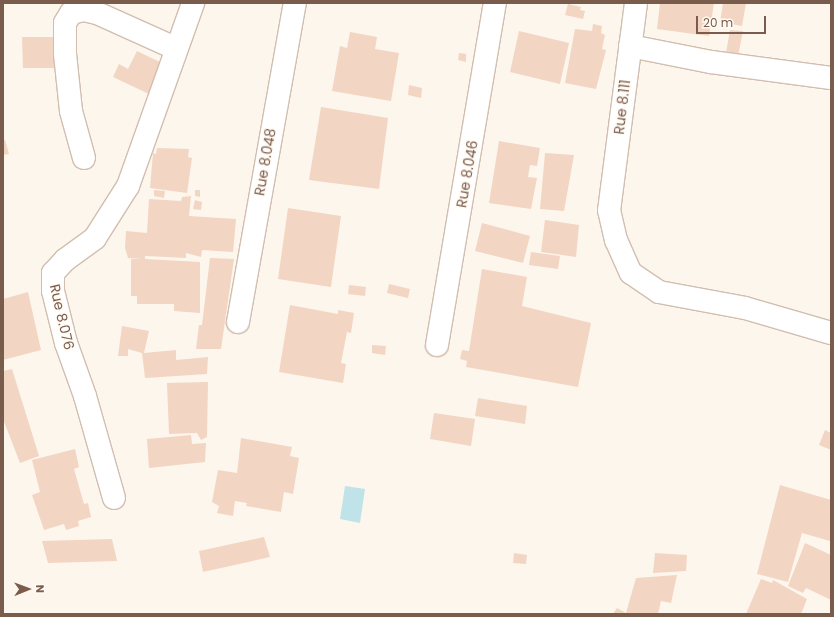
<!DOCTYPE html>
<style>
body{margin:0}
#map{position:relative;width:834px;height:617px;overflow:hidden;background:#fdf6ec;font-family:Poppins,sans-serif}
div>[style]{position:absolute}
.water>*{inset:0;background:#bfe3e8}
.building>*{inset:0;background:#f3d5c3}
.roads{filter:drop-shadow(1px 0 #d1beb0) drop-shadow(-1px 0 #d1beb0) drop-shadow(0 1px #d1beb0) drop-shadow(0 -1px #d1beb0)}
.minor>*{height:22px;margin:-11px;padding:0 11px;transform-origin:11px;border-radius:11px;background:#fff}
span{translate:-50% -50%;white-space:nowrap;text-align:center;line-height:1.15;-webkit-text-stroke:3px #fffaf3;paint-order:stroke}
.street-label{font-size:14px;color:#7a5c4d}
.frame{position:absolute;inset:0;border:4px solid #7a5c4d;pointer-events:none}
.north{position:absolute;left:8px;top:569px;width:40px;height:40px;-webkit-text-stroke:3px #fffaf3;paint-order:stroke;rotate:89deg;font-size:11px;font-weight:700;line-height:16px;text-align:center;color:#7a5c4d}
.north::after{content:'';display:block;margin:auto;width:14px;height:18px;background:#7a5c4d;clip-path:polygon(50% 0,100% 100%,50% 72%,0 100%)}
.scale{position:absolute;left:696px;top:16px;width:70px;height:18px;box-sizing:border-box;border:2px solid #7a5c4d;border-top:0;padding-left:5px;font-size:12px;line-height:14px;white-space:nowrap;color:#7a5c4d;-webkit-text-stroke:3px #fffaf3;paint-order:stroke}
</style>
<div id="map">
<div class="water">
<div style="clip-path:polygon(345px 486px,365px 489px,360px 523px,340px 519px)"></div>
</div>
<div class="building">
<div style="clip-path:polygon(660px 3px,714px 3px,709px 36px,657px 29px)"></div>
<div style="clip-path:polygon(723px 3px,746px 3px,742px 26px,720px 22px)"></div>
<div style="clip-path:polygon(568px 4px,581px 7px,580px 10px,585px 11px,583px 19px,565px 15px)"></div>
<div style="clip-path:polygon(593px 24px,602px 26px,601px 33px,605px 35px,602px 49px,606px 50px,596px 89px,565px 83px,575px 29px,592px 31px)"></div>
<div style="clip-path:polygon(730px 30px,743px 31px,738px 56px,726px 53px)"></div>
<div style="clip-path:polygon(519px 31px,569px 43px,560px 84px,510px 72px)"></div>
<div style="clip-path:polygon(350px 32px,377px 37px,375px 49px,399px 53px,391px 101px,332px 91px,340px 46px,347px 48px)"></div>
<div style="clip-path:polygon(22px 37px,56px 37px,56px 68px,23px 68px)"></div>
<div style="clip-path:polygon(137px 51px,166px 65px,151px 95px,113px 77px,119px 64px,128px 69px)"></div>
<div style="clip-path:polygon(459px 53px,466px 54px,466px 62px,458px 60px)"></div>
<div style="clip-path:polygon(409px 85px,422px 88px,421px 98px,408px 95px)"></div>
<div style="clip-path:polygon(321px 107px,388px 118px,379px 189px,309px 180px)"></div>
<div style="clip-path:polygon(3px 140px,5px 140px,9px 154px,3px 155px)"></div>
<div style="clip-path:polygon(499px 141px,540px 148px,537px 166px,530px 165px,528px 177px,537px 178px,531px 209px,489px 203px)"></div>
<div style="clip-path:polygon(157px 148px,189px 149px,188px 157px,192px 158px,187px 193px,150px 188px,153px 153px,156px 154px)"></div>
<div style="clip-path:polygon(545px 153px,574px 155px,564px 211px,540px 209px)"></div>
<div style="clip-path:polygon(154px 190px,165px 191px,164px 198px,154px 196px)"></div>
<div style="clip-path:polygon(195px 190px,200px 190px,200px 197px,195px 196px)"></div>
<div style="clip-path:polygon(191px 196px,189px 216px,236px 219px,233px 252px,202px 250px,201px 257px,186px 253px,186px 258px,145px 256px,145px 259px,200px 262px,200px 313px,174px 311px,174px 304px,137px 304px,137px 296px,131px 296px,131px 259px,142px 259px,128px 258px,125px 248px,126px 231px,147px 233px,149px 199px,181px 201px,182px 197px)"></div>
<div style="clip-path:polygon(195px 200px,202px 202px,201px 210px,193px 209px)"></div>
<div style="clip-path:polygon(288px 208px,341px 216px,331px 287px,278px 279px)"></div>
<div style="clip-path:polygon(545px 220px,579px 225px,576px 257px,541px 252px)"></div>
<div style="clip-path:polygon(482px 223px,530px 236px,523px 263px,475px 251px)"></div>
<div style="clip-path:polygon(531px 252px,560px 256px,558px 269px,529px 265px)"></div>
<div style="clip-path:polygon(210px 258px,234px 259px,221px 349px,196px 349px,199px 325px,202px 325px)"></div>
<div style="clip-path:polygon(482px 269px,527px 277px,522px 306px,591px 323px,578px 387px,466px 367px,467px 361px,460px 359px,462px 350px,469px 351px)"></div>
<div style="clip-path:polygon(389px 284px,410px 289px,408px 298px,387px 293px)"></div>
<div style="clip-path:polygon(349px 285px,366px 287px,365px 296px,348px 294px)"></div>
<div style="clip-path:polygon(28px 292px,41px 350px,3px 360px,3px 299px)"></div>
<div style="clip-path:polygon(290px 305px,338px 314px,338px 310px,354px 313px,351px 333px,347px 332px,341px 363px,346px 364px,343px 383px,279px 372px)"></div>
<div style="clip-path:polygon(122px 326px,149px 331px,144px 353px,176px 350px,176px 360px,208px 357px,207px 374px,145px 378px,142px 353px,128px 349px,128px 356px,118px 356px)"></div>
<div style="clip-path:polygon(372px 345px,386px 346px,385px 355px,372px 353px)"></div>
<div style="clip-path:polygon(12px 369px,39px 456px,20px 463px,3px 419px,3px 371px)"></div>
<div style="clip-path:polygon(208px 382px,207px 437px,201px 440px,197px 433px,169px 434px,167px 383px)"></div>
<div style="clip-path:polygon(478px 398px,527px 406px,525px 424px,475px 416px)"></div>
<div style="clip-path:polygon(434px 413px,475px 419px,471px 446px,430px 439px)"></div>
<div style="clip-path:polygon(825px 430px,831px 433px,831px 450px,819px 445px)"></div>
<div style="clip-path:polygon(191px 435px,192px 444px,206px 443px,205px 462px,149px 468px,147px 439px)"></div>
<div style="clip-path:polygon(241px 438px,292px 447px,290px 456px,299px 458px,293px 494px,284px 492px,281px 512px,246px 506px,247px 503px,235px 501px,233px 516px,217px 513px,219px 506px,212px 502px,218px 470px,237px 473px)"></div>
<div style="clip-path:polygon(75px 449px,79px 467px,74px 469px,84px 504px,88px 503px,91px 517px,78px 521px,79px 526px,66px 530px,64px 524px,44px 530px,32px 495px,40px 492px,32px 460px)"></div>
<div style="clip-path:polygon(780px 485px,831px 500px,830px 541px,802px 533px,788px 582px,757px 574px)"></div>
<div style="clip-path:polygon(264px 537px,270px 557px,203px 572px,199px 551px)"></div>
<div style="clip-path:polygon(112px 539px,117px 561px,48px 563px,42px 541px)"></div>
<div style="clip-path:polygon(805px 543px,831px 555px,831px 600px,806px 588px,803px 593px,788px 586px)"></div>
<div style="clip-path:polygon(514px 553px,527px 555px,526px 564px,513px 563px)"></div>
<div style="clip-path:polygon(655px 553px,687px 555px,686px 571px,653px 573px)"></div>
<div style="clip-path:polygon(677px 575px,671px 603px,661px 601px,658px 614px,613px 614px,617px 608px,626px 613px,636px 578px)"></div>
<div style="clip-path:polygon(761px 579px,772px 583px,773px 580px,807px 599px,801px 614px,746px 614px)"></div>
</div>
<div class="roads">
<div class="minor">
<div style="left:636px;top:3px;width:209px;rotate:97.4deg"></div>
<div style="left:609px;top:210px;width:31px;rotate:77deg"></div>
<div style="left:616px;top:240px;width:36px;rotate:66deg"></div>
<div style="left:631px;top:273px;width:34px;rotate:34deg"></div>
<div style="left:659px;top:292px;width:87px;rotate:10.5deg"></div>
<div style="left:745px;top:308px;width:90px;rotate:16.2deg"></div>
<div style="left:630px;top:46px;width:83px;rotate:11.2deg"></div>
<div style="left:711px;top:62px;width:121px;rotate:7.6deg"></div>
<div style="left:84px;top:158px;width:49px;rotate:-105.5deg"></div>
<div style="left:71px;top:111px;width:57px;rotate:-96deg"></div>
<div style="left:65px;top:54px;width:31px;rotate:-90deg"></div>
<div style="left:65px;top:23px;width:12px;rotate:-59deg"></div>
<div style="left:71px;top:13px;width:13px;rotate:-13deg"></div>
<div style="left:84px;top:10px;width:13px;rotate:13deg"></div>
<div style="left:97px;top:13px;width:85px;rotate:24.2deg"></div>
<div style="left:238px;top:322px;width:324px;rotate:-79.9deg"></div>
<div style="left:437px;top:345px;width:347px;rotate:-80.4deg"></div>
<div style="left:114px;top:498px;width:106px;rotate:-105.9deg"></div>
<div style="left:85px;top:396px;width:56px;rotate:-109.7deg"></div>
<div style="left:66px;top:343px;width:54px;rotate:-104deg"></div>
<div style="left:53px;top:291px;width:18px;rotate:-90deg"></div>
<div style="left:53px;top:273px;width:18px;rotate:-47deg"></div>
<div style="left:65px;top:260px;width:37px;rotate:-36deg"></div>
<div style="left:95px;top:238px;width:62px;rotate:-57.6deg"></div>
<div style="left:128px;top:186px;width:194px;rotate:-70.4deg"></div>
</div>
</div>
<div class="street-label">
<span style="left:622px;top:107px;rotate:-83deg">Rue 8.111</span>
<span style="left:265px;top:162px;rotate:-80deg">Rue 8.048</span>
<span style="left:467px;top:174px;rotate:-80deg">Rue 8.046</span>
<span style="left:62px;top:317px;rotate:77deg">Rue 8.076</span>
</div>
<div class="frame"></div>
<div class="north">N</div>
<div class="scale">20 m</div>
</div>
